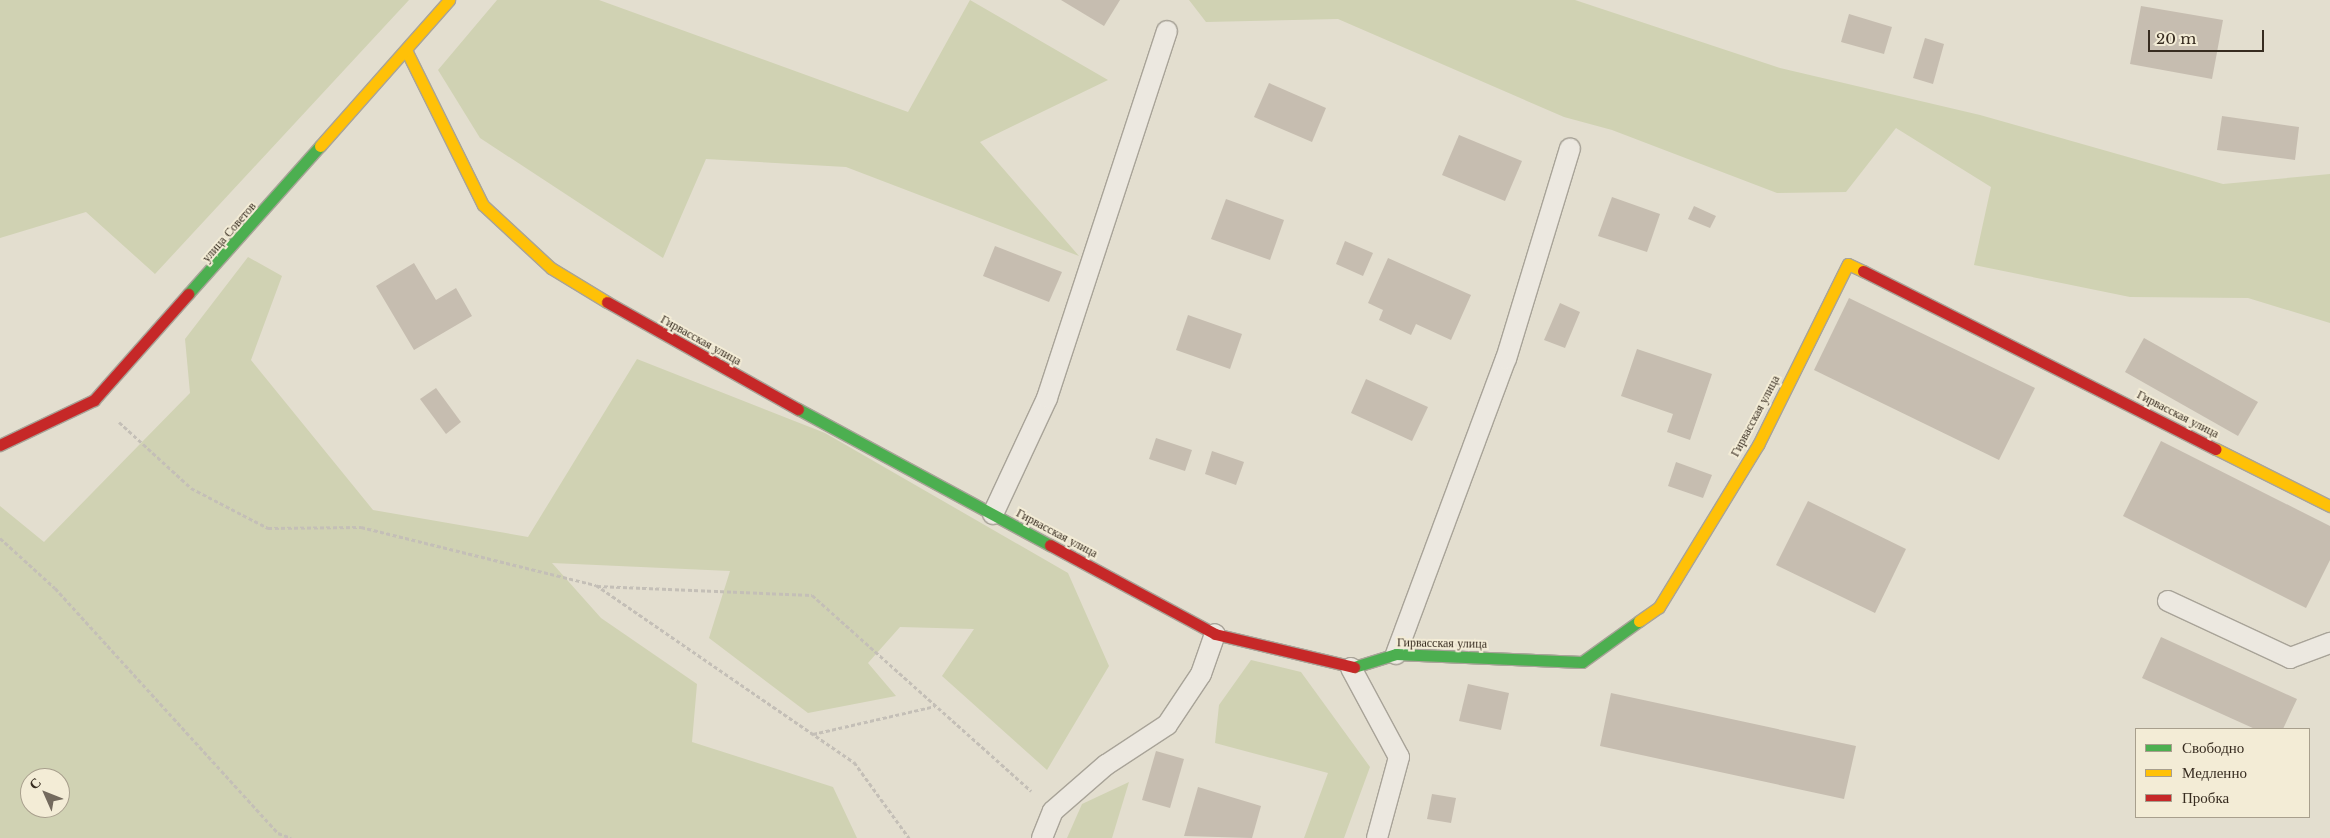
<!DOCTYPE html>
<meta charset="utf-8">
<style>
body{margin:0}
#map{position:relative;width:2330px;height:838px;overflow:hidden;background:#e3decf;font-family:"Libre Baskerville",serif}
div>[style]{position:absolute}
.green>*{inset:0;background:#d0d2b3}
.building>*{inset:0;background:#c6bdb0}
.path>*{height:3px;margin-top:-1.5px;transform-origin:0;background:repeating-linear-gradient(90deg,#c4bfb7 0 4px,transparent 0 6.5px)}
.roads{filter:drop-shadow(1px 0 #a8a398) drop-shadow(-1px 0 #a8a398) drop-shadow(0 1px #a8a398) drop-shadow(0 -1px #a8a398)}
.lane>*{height:20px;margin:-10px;padding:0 10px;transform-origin:10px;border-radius:10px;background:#ece8e0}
.fast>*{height:11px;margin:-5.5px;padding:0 5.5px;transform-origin:5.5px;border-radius:5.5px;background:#4caf50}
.slow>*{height:11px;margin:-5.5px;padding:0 5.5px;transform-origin:5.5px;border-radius:5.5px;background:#ffc107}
.jam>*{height:11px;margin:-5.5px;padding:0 5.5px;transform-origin:5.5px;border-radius:5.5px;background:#c62828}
span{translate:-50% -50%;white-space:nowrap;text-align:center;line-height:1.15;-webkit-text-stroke:4px #f3ecd6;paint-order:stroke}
.street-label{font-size:12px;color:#372c20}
.legend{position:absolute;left:2135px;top:728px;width:175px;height:90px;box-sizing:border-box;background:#f3ecd6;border:1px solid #a89f8d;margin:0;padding:6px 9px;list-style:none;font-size:15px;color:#372c20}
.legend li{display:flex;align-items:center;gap:10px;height:25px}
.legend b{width:25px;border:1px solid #a89f8d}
.north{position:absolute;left:20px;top:768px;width:50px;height:50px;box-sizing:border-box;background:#f3ecd6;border:1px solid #a89f8d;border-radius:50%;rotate:314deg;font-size:14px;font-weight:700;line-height:20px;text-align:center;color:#372c20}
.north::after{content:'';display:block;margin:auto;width:18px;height:22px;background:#736a5d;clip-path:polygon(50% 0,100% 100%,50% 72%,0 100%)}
.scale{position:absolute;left:2148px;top:30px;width:116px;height:22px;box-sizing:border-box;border:2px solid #372c20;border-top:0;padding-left:6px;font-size:15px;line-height:18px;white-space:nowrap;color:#372c20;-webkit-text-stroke:4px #f3ecd6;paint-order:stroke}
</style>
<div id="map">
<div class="green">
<div style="clip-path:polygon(0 0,409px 0,155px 274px,86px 212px,0 238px)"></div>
<div style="clip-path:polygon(497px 0,599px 0,908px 112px,970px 0,1108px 80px,980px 142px,1079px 256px,846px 167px,706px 159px,663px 258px,480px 138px,438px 70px)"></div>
<div style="clip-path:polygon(1189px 0,1575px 0,1780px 68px,1980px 115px,2223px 184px,2330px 174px,2330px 323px,2248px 298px,2130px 297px,1974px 265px,1991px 187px,1896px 128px,1846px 192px,1777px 193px,1612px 130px,1564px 117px,1338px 19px,1206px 22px)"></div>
<div style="clip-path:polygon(evenodd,248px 257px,282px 276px,251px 360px,373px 510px,528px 537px,637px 359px,825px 433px,1068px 573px,1109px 666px,1047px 770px,942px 676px,974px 629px,900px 627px,868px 663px,896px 696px,808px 713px,709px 638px,730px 571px,552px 563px,601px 618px,697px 684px,692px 742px,833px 787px,857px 838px,0 838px,0 506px,44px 542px,190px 393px,185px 339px,248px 257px,30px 778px,60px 778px,60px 808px,30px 808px,30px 778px)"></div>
<div style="clip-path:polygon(1251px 660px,1301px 672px,1370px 767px,1344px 838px,1304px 838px,1328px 773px,1215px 743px,1219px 705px)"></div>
<div style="clip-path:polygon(1129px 782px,1112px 838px,1067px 838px,1082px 804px)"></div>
</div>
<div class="building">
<div style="clip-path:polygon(1061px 0,1120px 0,1104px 26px)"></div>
<div style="clip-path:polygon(2141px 6px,2223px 20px,2212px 79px,2130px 64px)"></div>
<div style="clip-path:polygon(1849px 14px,1892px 27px,1884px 54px,1841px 42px)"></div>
<div style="clip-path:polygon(1925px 38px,1944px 44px,1933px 84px,1913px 78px)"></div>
<div style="clip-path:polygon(1269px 83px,1326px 108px,1312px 142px,1254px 117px)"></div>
<div style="clip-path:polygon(2222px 116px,2299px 127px,2295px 160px,2217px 150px)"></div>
<div style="clip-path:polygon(1459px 135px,1522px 161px,1505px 201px,1442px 175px)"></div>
<div style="clip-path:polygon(1612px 197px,1660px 214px,1647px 252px,1598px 236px)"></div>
<div style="clip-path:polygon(1226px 199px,1284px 220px,1270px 260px,1211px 239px)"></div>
<div style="clip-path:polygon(1694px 206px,1716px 216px,1710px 228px,1688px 219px)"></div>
<div style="clip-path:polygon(1345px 241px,1373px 253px,1363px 276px,1336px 264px)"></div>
<div style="clip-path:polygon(995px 246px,1062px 272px,1049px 302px,983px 276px)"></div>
<div style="clip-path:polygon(1388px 258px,1471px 295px,1451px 340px,1416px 324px,1411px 335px,1379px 320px,1383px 310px,1368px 303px)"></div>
<div style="clip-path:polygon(414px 263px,436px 300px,456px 288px,472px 316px,414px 350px,376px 286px)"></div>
<div style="clip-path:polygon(1849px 298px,2035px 388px,1999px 460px,1814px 370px)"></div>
<div style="clip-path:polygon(1560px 303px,1580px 312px,1565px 348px,1544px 340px)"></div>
<div style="clip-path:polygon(1188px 315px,1242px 334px,1230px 369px,1176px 350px)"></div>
<div style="clip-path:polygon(2144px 338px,2258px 402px,2238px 436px,2125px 372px)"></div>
<div style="clip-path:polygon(1637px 349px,1712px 374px,1690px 440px,1667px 432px,1673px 414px,1621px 396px)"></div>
<div style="clip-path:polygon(1366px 379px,1428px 407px,1412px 441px,1351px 413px)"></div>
<div style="clip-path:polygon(436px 388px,461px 422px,446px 434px,420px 399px)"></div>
<div style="clip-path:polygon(1156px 438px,1192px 450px,1185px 471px,1149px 459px)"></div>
<div style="clip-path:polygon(2161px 441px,2330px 526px,2330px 560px,2306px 608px,2123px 516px)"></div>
<div style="clip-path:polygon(1212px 451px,1244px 462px,1236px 485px,1205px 474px)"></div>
<div style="clip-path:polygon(1676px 462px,1712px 475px,1703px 498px,1668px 486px)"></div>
<div style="clip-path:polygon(1808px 501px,1906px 549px,1875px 613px,1776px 565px)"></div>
<div style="clip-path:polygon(2161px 637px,2297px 699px,2283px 729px,2255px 729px,2142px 678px)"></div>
<div style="clip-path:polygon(1468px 684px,1509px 693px,1501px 730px,1459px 721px)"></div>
<div style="clip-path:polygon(1611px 693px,1856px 746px,1844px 799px,1600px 746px)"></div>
<div style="clip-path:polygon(1156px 751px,1184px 759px,1170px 808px,1142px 800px)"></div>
<div style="clip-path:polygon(1198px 787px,1261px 806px,1252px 838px,1184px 836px)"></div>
<div style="clip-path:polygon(1432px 794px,1456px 798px,1451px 823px,1427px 819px)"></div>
</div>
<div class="path">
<div style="left:119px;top:422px;width:98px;rotate:42.5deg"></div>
<div style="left:191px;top:488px;width:87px;rotate:27.5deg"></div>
<div style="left:268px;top:528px;width:93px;rotate:-0.6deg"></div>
<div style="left:361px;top:527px;width:242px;rotate:13.9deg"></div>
<div style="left:596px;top:585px;width:313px;rotate:34.5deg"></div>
<div style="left:854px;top:762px;width:94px;rotate:54.1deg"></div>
<div style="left:0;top:538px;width:74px;rotate:42.3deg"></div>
<div style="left:55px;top:588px;width:331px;rotate:47.7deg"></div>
<div style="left:278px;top:833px;width:14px;rotate:21deg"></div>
<div style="left:597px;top:586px;width:215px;rotate:2.4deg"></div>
<div style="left:812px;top:595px;width:294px;rotate:41.8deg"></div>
<div style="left:813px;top:734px;width:125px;rotate:-12.9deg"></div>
</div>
<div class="roads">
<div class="lane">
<div style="left:993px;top:514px;width:128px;rotate:-65deg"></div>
<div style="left:1047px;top:398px;width:386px;rotate:-71.9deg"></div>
<div style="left:2168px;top:601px;width:135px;rotate:25deg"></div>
<div style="left:2290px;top:658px;width:43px;rotate:-20.6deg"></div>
<div style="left:1396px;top:654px;width:315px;rotate:-69.6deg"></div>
<div style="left:1506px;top:359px;width:220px;rotate:-73.1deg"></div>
<div style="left:1351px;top:668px;width:101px;rotate:61.7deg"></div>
<div style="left:1399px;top:757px;width:84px;rotate:105.2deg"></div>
<div style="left:1042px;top:838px;width:29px;rotate:-68deg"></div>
<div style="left:1053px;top:811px;width:70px;rotate:-41deg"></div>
<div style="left:1106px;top:765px;width:73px;rotate:-33.3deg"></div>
<div style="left:1167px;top:725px;width:61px;rotate:-56.3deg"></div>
<div style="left:1201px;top:674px;width:42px;rotate:-70.7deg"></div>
</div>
<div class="fast">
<div style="left:188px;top:294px;width:198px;rotate:-48.3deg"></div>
<div style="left:798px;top:409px;width:286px;rotate:28.4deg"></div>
<div style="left:1354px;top:667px;width:44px;rotate:-17.2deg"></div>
<div style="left:1396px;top:654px;width:186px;rotate:2.5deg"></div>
<div style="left:1582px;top:662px;width:70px;rotate:-35.7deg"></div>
</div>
<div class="slow">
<div style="left:406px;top:50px;width:173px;rotate:63.6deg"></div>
<div style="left:483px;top:205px;width:93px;rotate:42.8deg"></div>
<div style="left:551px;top:268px;width:66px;rotate:31.3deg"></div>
<div style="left:320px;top:146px;width:195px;rotate:-48.5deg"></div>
<div style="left:2216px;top:449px;width:127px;rotate:26.6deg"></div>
<div style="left:1639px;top:621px;width:24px;rotate:-35deg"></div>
<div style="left:1659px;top:607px;width:190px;rotate:-58.6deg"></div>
<div style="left:1758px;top:445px;width:202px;rotate:-63.6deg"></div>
<div style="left:1848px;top:264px;width:17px;rotate:25deg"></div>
</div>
<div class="jam">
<div style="left:1863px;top:271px;width:395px;rotate:26.8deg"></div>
<div style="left:607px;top:302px;width:219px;rotate:29.3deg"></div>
<div style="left:0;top:445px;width:104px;rotate:-25.6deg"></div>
<div style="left:94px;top:400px;width:142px;rotate:-48.4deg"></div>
<div style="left:1050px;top:545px;width:187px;rotate:28.3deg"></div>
<div style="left:1215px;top:634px;width:143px;rotate:13.4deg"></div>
</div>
</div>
<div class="street-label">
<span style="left:229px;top:232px;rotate:-49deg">улица Советов</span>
<span style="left:701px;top:340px;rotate:29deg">Гирвасская улица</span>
<span style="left:2178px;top:414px;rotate:27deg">Гирвасская улица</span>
<span style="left:1755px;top:416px;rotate:-62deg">Гирвасская улица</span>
<span style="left:1057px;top:533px;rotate:28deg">Гирвасская улица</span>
<span style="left:1442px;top:643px;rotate:1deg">Гирвасская улица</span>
</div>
<ul class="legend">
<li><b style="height:6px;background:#4caf50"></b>Свободно</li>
<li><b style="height:6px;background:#ffc107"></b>Медленно</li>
<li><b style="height:6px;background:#c62828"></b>Пробка</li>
</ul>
<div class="north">С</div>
<div class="scale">20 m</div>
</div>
